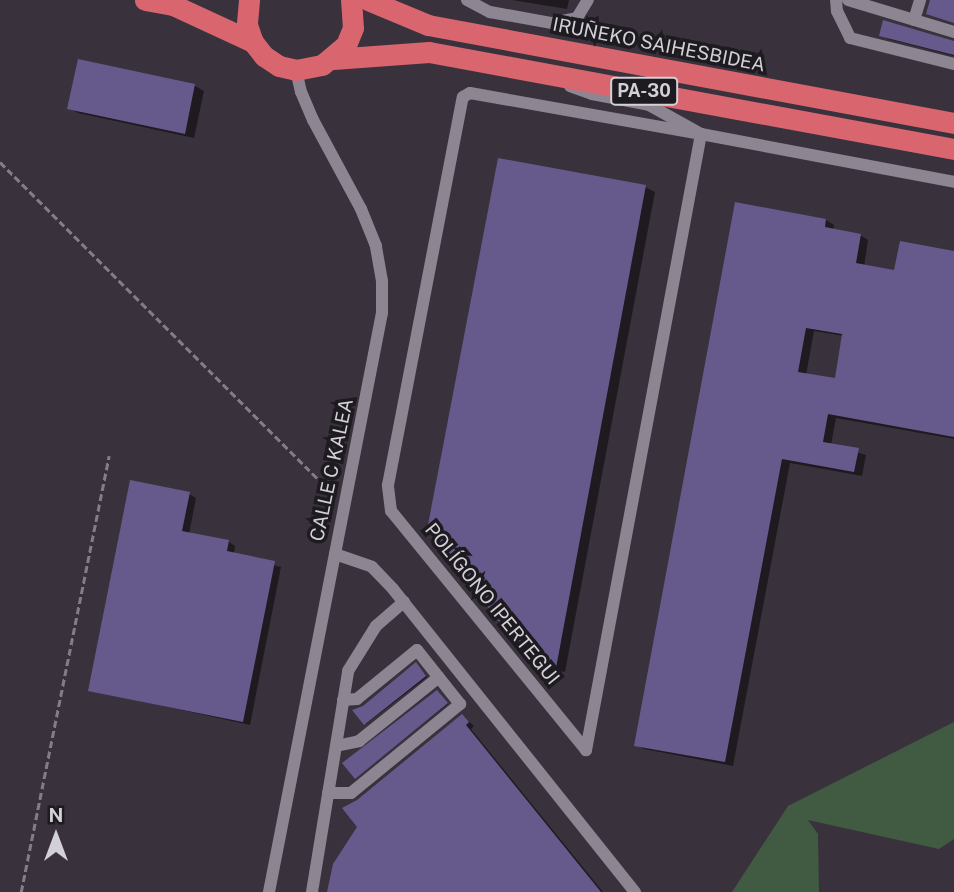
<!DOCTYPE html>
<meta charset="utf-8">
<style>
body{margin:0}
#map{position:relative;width:954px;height:892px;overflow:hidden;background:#39323d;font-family:"Public Sans",sans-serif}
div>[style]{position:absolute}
.green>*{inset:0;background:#405b41}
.shadow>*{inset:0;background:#0007}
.building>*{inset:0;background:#665a8c}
.path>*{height:2.5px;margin-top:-1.25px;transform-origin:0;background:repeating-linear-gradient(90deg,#827d86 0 7px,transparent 0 10.5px)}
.minor>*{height:12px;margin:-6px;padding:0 6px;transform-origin:6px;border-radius:6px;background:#8d8592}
.highway>*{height:21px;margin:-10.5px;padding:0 10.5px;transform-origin:10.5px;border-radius:10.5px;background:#d9666f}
span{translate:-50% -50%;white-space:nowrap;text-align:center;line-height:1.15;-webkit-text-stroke:7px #1e1b20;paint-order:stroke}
.shield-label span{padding:2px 5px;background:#1e1b20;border:2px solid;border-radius:5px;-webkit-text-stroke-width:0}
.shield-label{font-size:18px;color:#d4d0d7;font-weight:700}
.street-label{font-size:19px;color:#d4d0d7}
.north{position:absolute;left:21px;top:801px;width:70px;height:70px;-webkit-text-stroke:5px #1e1b20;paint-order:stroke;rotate:0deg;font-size:19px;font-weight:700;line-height:28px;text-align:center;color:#d4d0d7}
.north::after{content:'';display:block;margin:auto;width:24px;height:32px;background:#d4d0d7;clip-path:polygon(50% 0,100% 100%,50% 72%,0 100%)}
</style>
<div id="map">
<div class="green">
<div style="clip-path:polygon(954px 722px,954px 839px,939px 849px,808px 820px,818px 834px,819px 892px,732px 892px,788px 806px)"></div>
</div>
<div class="shadow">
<div style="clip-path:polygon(512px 0,569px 0,567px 9px)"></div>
<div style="clip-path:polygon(881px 35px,954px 42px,954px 56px,888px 39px)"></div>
<div style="clip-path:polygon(79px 61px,195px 86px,204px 91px,194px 138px,78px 113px,69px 108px)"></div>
<div style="clip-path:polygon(645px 187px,655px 192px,565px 672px,545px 668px,535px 662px)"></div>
<div style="clip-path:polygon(evenodd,736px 204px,826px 220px,834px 225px,833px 231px,860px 235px,868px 240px,864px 267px,896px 272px,954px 252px,954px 439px,836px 418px,831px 445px,866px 455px,862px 476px,790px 463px,733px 766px,644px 749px,636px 745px,736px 204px,814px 331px,844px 336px,836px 380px,806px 375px,814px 331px)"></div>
<div style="clip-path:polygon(189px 494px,196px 498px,189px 534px,229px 542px,235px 546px,234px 555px,281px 567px,250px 725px,90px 690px)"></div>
<div style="clip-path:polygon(417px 665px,427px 677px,366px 724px,355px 711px,363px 707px)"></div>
<div style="clip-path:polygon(439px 692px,448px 704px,356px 777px)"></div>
<div style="clip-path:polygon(462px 716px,474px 726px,471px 729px,603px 892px,329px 892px,360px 827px,358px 801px)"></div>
</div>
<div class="building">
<div style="clip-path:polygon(930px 0,954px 0,954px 23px,926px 14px)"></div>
<div style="clip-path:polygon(883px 20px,954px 41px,954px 55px,879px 36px)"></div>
<div style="clip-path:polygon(78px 59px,195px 84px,185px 134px,67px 109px)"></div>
<div style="clip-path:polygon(498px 158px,646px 185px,556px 668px,533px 664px,427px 530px)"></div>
<div style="clip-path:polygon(evenodd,735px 202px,826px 219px,825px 227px,861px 234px,856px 263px,894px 270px,900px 241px,954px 251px,954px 437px,828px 414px,823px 442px,859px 448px,854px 472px,782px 459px,725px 762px,634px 746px,735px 202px,806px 328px,842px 334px,835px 378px,798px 372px,806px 328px)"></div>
<div style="clip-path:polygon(130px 480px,190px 492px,182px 531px,229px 540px,227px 551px,275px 561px,243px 722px,88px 691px)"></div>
<div style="clip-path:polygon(416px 662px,426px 676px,364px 725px,352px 710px,363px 706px)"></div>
<div style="clip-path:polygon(437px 690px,448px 703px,355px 779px,342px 763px)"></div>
<div style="clip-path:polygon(462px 714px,469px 722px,466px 725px,601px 892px,327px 892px,333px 864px,357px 827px,342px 808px,357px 800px)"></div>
</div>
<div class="path">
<div style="left:0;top:162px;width:469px;rotate:44.9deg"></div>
<div style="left:21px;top:892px;width:445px;rotate:-78.6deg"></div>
</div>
<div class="minor">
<div style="left:467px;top:0;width:26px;rotate:28deg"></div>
<div style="left:490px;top:12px;width:63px;rotate:10.1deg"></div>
<div style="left:552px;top:23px;width:25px;rotate:-11deg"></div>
<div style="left:577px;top:18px;width:21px;rotate:-59deg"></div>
<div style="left:836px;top:0;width:11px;rotate:85deg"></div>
<div style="left:837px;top:11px;width:30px;rotate:64deg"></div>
<div style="left:850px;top:38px;width:107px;rotate:14deg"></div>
<div style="left:848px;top:0;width:111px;rotate:16.8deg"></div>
<div style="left:914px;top:20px;width:21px;rotate:-73deg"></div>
<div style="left:570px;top:86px;width:23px;rotate:20deg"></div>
<div style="left:592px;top:94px;width:58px;rotate:10.9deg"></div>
<div style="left:649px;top:105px;width:60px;rotate:29.1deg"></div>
<div style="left:701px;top:134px;width:258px;rotate:10.7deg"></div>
<div style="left:470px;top:93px;width:235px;rotate:10.1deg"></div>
<div style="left:701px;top:134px;width:627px;rotate:100.57deg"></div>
<div style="left:586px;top:750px;width:308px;rotate:-129.2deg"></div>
<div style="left:391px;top:511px;width:26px;rotate:-97deg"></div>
<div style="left:388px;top:485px;width:395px;rotate:-79.1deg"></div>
<div style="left:463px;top:97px;width:8px;rotate:-30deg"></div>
<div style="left:335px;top:554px;width:39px;rotate:19deg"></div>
<div style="left:372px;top:567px;width:30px;rotate:46deg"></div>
<div style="left:393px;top:589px;width:388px;rotate:51.4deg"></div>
<div style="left:336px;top:746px;width:24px;rotate:-12deg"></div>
<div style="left:359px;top:741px;width:102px;rotate:-38.7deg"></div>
<div style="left:328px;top:793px;width:23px"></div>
<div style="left:351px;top:793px;width:141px;rotate:-39.2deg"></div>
<div style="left:460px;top:704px;width:69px;rotate:-128.5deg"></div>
<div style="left:417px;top:650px;width:77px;rotate:140.8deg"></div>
<div style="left:357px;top:699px;width:14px;rotate:176deg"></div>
<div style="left:269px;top:892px;width:590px;rotate:-78.96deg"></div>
<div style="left:382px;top:313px;width:32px;rotate:-90deg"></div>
<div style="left:382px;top:281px;width:36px;rotate:-100deg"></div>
<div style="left:376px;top:246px;width:40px;rotate:-112deg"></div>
<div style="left:361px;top:209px;width:101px;rotate:-118.3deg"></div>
<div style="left:313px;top:120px;width:30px;rotate:-113deg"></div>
<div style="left:301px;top:92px;width:23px;rotate:-103deg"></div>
<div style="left:312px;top:892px;width:224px;rotate:-80.7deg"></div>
<div style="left:348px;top:671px;width:53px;rotate:-58.1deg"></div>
<div style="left:376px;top:626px;width:37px;rotate:-41deg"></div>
</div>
<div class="highway">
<div style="left:145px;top:0;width:28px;rotate:10deg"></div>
<div style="left:173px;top:5px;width:88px;rotate:24.8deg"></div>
<div style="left:249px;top:0;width:25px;rotate:95deg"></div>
<div style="left:247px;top:25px;width:18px;rotate:71deg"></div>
<div style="left:253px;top:42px;width:18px;rotate:52deg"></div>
<div style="left:264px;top:56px;width:18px;rotate:34deg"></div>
<div style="left:279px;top:66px;width:17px;rotate:13deg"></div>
<div style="left:296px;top:70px;width:26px;rotate:-11deg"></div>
<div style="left:322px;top:65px;width:31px;rotate:-40deg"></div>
<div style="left:346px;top:45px;width:18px;rotate:-68deg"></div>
<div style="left:353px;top:28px;width:28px;rotate:-94deg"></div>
<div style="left:368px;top:0;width:65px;rotate:22.6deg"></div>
<div style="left:428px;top:25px;width:535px;rotate:10.55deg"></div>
<div style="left:333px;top:59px;width:96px;rotate:-4.2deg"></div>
<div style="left:429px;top:52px;width:534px;rotate:10.47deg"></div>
</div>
<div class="shield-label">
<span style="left:644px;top:91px">PA-30</span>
</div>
<div class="street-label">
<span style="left:659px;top:45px;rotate:11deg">IRUÑEKO SAIHESBIDEA</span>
<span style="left:332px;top:470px;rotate:-78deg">CALLE C KALEA</span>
<span style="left:492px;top:604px;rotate:51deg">POLÍGONO IPERTEGUI</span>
</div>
<div class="north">N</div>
</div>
